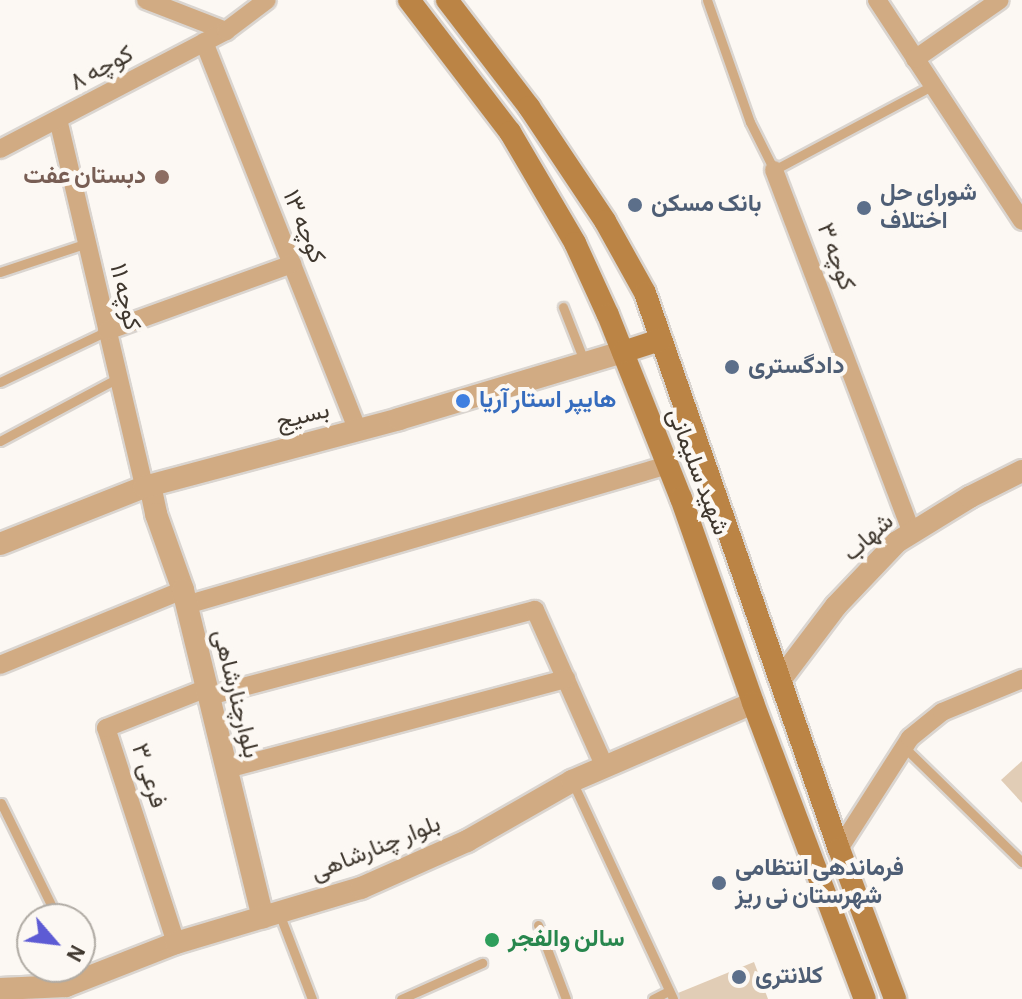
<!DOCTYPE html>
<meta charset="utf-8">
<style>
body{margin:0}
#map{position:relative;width:1022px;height:999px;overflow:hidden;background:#fcf8f3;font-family:"Alegreya Sans",Vazirmatn,sans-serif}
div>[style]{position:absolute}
.building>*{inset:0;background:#e1cdb6}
.roads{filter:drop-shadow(2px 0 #dad5d0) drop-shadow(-2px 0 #dad5d0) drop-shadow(0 2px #dad5d0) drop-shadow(0 -2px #dad5d0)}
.service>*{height:9px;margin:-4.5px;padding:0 4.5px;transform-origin:4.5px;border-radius:4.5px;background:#d1ab83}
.minor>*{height:18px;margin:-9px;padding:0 9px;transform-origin:9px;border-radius:9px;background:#d1ab83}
.tertiary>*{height:22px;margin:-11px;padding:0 11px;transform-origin:11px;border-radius:11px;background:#d1ab83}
.secondary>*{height:22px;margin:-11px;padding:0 11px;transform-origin:11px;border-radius:11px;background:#bb8445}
.dots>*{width:22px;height:22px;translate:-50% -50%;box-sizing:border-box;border:4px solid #fcf8f3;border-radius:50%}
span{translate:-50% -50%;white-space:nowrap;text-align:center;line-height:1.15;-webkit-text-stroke:8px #fcf8f3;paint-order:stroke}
.street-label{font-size:24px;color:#3f372e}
.education-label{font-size:24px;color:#785e54;font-weight:700}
.right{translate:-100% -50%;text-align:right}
.service-label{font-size:24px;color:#4e5e75;font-weight:700}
.left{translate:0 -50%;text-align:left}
.shop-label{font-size:24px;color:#366cbe;font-weight:700}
.leisure-label{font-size:24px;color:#27864d;font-weight:700}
.north{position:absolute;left:16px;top:903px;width:80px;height:80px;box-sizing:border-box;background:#fcf8f3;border:2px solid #b0aba4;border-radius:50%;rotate:118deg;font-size:22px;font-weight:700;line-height:32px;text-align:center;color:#3f372e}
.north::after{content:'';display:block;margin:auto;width:28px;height:36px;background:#5d5bd4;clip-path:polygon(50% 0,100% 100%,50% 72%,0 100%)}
</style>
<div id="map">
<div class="building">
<div style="clip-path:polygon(1022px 761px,1022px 803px,1001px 780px)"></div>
<div style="clip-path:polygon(754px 962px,768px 999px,680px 999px,678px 993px)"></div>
</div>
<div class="roads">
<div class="service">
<div style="left:707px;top:0;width:129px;rotate:70.6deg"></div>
<div style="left:750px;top:122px;width:54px;rotate:63.4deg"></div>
<div style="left:774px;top:170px;width:178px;rotate:-28.1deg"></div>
<div style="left:0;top:272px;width:92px;rotate:-18.4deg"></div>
<div style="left:563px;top:307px;width:60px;rotate:68.6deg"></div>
<div style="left:0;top:382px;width:119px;rotate:-25.5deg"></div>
<div style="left:0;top:441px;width:134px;rotate:-28.1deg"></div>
<div style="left:904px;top:747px;width:165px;rotate:44.3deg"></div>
<div style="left:572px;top:781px;width:240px;rotate:65.1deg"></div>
<div style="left:1px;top:803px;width:129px;rotate:63.8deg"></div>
<div style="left:279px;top:913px;width:92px;rotate:69deg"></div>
<div style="left:538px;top:925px;width:79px;rotate:69.3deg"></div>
<div style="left:80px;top:962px;width:17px;rotate:62deg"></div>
<div style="left:401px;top:999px;width:89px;rotate:-24deg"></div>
<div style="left:653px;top:999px;width:18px;rotate:-27deg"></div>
</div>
<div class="minor">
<div style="left:146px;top:0;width:86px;rotate:21.2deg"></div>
<div style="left:877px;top:0;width:264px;rotate:56.7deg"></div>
<div style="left:204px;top:42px;width:417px;rotate:68.4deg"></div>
<div style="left:915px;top:59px;width:103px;rotate:-34.8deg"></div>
<div style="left:58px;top:119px;width:378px;rotate:76.8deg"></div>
<div style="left:0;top:149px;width:255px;rotate:-27.6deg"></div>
<div style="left:226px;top:31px;width:51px;rotate:-37.1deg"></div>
<div style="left:774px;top:170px;width:388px;rotate:69.2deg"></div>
<div style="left:107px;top:331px;width:197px;rotate:-19.9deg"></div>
<div style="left:186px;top:605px;width:502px;rotate:-16.2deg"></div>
<div style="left:0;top:665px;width:198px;rotate:-22.3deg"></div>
<div style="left:209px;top:696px;width:337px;rotate:-14.8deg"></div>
<div style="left:535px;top:610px;width:172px;rotate:66deg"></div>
<div style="left:227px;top:769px;width:351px;rotate:-14.9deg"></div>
<div style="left:839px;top:849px;width:132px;rotate:-57.4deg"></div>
<div style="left:910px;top:738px;width:41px;rotate:-39.1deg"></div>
<div style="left:942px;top:712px;width:87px;rotate:-22.4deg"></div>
<div style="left:176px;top:943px;width:226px;rotate:-108deg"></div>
<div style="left:106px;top:728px;width:109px;rotate:-21.6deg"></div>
</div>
<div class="tertiary">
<div style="left:150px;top:485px;width:30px;rotate:78deg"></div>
<div style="left:156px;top:514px;width:81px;rotate:70.4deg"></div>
<div style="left:183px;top:590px;width:337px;rotate:76.3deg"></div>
<div style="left:0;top:544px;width:155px;rotate:-21.6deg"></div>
<div style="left:144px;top:487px;width:264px;rotate:-14.9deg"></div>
<div style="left:399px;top:419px;width:234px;rotate:-16.7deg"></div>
<div style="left:780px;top:680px;width:93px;rotate:-52.9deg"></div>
<div style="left:836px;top:606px;width:88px;rotate:-46.4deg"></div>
<div style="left:897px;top:542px;width:86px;rotate:-31.7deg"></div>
<div style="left:970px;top:497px;width:58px;rotate:-26.6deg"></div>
<div style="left:0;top:989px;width:66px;rotate:-2.6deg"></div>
<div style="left:66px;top:986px;width:118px;rotate:-21.4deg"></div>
<div style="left:176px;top:943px;width:193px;rotate:-16.6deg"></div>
<div style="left:361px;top:888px;width:116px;rotate:-23.9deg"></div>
<div style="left:467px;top:841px;width:121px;rotate:-29.7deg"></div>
<div style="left:572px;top:781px;width:197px;rotate:-23.3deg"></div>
</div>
<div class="secondary">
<div style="left:409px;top:0;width:166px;rotate:52.6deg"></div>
<div style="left:510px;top:132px;width:129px;rotate:59.6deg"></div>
<div style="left:575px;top:243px;width:79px;rotate:65.4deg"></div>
<div style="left:608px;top:315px;width:197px;rotate:68.3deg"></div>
<div style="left:681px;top:498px;width:217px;rotate:70.6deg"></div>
<div style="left:753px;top:703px;width:316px;rotate:69.3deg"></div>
<div style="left:447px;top:0;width:135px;rotate:52.5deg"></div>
<div style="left:529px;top:107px;width:137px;rotate:56.3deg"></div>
<div style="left:605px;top:221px;width:82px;rotate:60.9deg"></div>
<div style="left:645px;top:293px;width:589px;rotate:70.77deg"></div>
<div style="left:839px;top:849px;width:160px;rotate:69.5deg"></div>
<div style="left:623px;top:352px;width:40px;rotate:-18deg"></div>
</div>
</div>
<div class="dots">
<div style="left:162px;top:177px;background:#8d6e63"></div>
<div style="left:635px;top:205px;background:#5c6f8a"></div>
<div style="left:864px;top:208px;background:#5c6f8a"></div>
<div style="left:732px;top:367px;background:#5c6f8a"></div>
<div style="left:463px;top:401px;background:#3f7fe0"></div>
<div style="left:719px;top:883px;background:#5c6f8a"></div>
<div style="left:492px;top:940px;background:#2e9e5b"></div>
<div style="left:739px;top:977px;background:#5c6f8a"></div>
</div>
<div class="street-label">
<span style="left:102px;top:69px;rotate:-28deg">کوچه ۸</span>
<span style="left:303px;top:227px;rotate:68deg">کوچه ۱۳</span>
<span style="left:835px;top:257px;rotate:70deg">کوچه ۳</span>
<span style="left:124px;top:297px;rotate:77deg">کوچه ۱۱</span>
<span style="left:303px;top:417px;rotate:-14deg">بسیج</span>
<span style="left:697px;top:472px;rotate:69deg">شهید سلیمانی</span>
<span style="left:869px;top:538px;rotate:-42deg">شهاب</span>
<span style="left:235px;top:694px;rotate:76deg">بلوارچنارشاهی</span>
<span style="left:148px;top:776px;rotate:72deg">فرعی ۳</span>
<span style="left:376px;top:849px;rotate:-22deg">بلوار چنارشاهی</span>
</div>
<div class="education-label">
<span class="right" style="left:146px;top:177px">دبستان عفت</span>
</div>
<div class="service-label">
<span class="left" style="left:880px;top:208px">شورای حل<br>اختلاف</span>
<span class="left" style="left:651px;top:205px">بانک مسکن</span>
<span class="left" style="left:748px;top:367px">دادگستری</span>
<span class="left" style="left:735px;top:883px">فرماندهی انتظامی<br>شهرستان نی ریز</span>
<span class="left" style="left:755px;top:977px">کلانتری</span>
</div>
<div class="shop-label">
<span class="left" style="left:479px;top:401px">هایپر استار آریا</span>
</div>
<div class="leisure-label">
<span class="left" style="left:508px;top:940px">سالن والفجر</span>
</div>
<div class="north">N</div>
</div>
